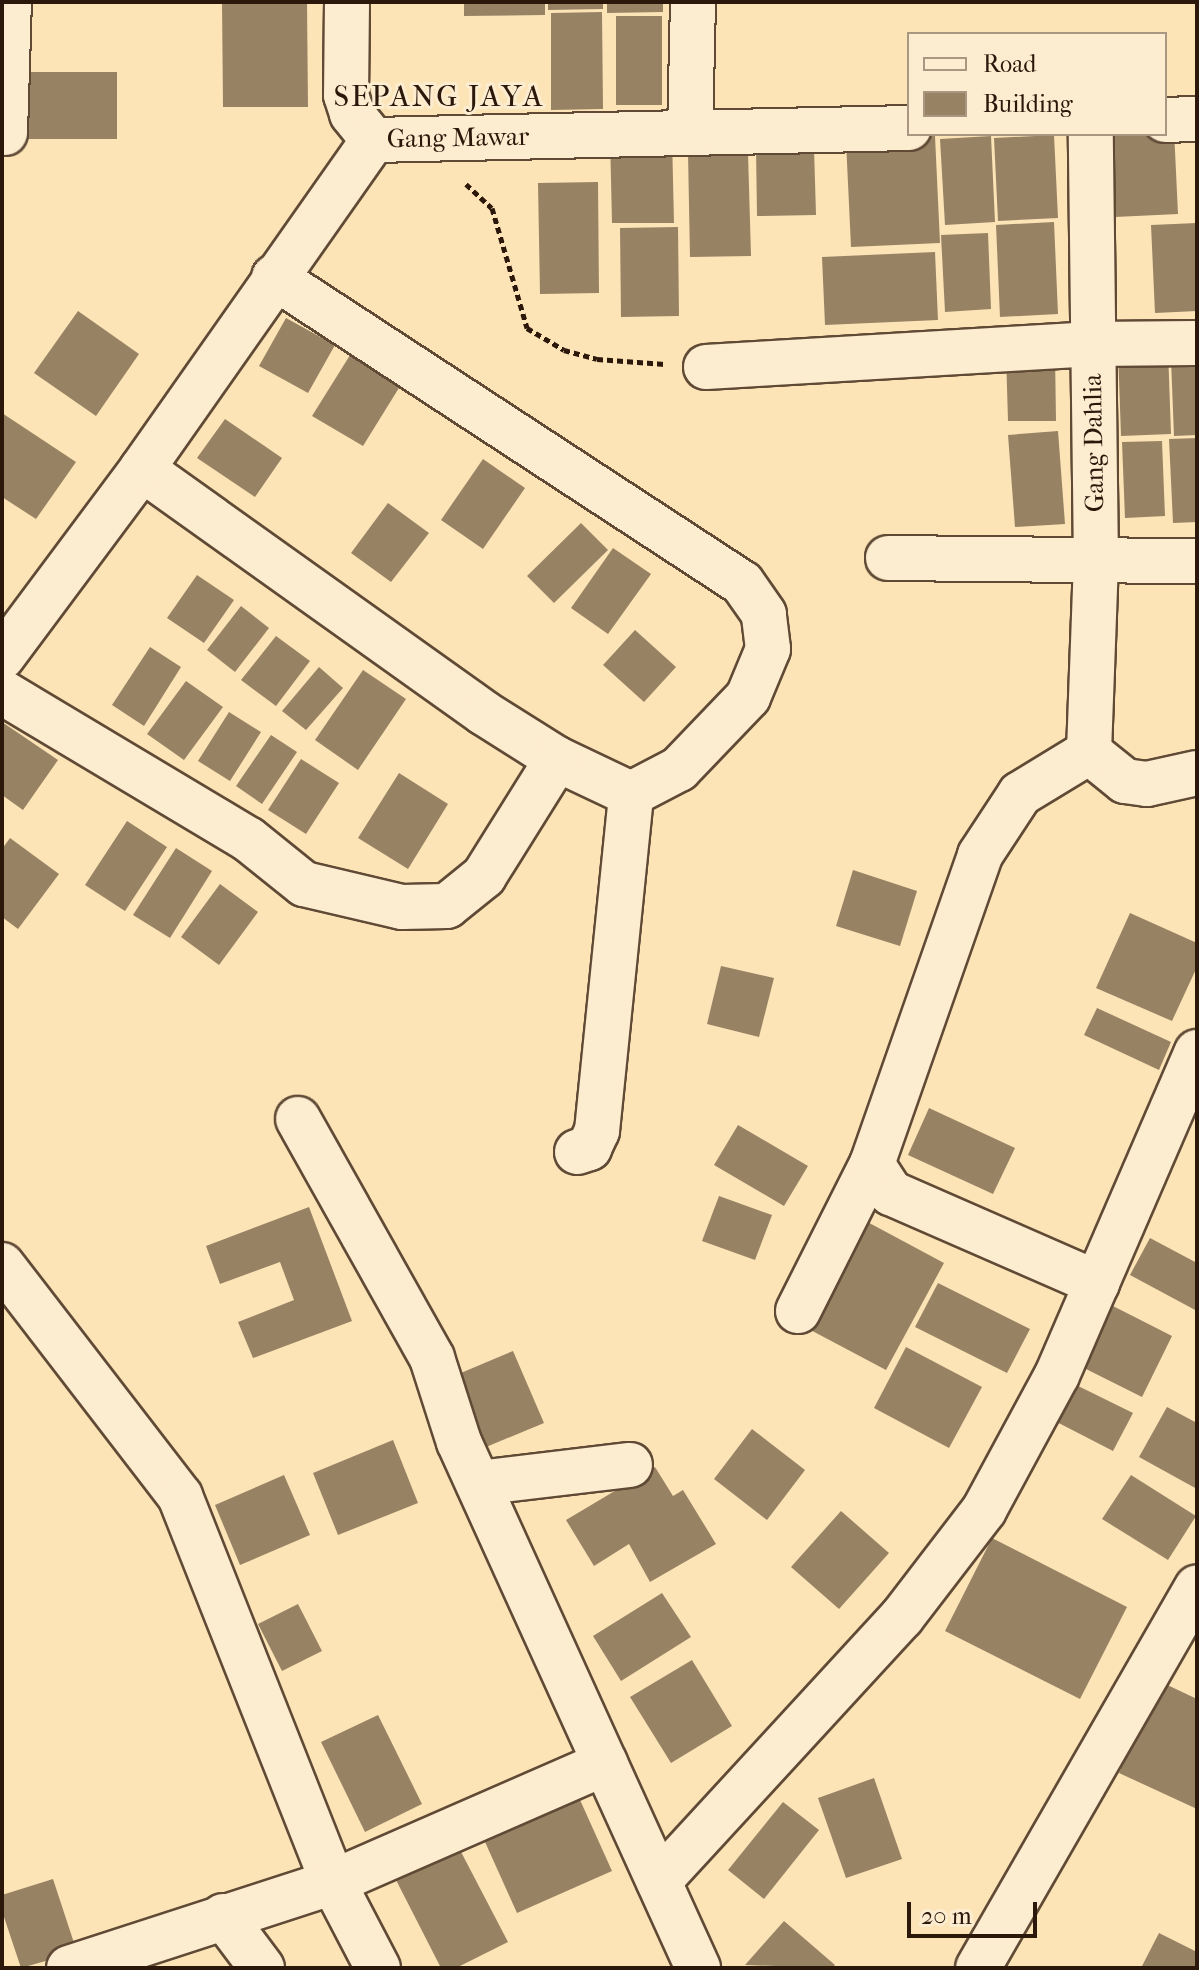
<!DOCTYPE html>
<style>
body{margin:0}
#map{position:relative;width:1199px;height:1970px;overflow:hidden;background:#fce4b7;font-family:"IM FELL French Canon",serif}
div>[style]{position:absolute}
.building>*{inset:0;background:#988264}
.path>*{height:5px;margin-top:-2.5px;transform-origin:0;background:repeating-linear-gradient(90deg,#2c170b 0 6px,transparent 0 10px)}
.roads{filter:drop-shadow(2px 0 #604a36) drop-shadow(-2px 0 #604a36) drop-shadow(0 2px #604a36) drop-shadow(0 -2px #604a36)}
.minor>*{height:44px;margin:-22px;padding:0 22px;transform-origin:22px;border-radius:22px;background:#fdedd0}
span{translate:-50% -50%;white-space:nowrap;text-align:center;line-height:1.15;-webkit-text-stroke:6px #fdedd0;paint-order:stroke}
.street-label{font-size:26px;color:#2c170b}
.quarter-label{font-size:30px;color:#2c170b;letter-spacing:2px}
.frame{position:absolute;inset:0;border:4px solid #2c170b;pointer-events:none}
.legend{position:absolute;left:907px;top:32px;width:260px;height:104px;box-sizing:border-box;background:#fdedd0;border:2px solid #a99781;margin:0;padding:10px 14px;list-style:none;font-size:24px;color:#2c170b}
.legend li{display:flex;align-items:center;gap:16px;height:40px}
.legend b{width:40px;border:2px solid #a99781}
.scale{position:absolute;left:907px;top:1902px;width:130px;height:36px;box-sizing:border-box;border:4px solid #2c170b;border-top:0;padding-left:10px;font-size:24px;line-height:28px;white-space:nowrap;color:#2c170b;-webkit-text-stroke:6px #fdedd0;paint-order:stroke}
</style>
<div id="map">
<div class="building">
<div style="clip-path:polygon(222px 2px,307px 2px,308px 107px,223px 107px)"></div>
<div style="clip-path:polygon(464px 2px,545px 2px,545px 15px,464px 16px)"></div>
<div style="clip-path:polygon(548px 2px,603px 2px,603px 9px,548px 10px)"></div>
<div style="clip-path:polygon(607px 2px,663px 2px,663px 12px,607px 13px)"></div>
<div style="clip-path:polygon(602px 12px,603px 109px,551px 110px,551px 13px)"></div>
<div style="clip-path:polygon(616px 16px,662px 16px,662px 105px,616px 105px)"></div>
<div style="clip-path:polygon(19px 72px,117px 72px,117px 139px,19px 139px)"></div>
<div style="clip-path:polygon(1174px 130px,1178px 214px,1115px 217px,1111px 134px)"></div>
<div style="clip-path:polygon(1054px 135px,1058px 218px,998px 221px,994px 138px)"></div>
<div style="clip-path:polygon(935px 136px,940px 243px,851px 247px,846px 141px)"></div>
<div style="clip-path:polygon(991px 136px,995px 222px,945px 225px,940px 139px)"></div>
<div style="clip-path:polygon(610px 137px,672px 137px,674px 223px,612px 223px)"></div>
<div style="clip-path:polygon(756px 148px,814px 148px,816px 215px,757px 216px)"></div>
<div style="clip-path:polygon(688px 153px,748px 153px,751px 256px,690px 257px)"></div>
<div style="clip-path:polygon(598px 182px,599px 293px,540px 294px,538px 183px)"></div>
<div style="clip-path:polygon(1054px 222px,1058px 314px,1000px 317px,996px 225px)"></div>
<div style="clip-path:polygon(1197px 223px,1197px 311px,1155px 313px,1151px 225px)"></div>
<div style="clip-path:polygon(678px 227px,679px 316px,621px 317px,620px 228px)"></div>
<div style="clip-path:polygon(988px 233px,991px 309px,945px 312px,941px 235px)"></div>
<div style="clip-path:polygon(935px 252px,938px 320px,825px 325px,822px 257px)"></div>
<div style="clip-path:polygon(78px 311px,139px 354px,96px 416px,34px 373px)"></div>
<div style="clip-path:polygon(286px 318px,335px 345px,308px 393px,259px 366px)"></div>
<div style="clip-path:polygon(1168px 350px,1171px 434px,1121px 436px,1118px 351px)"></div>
<div style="clip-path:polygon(352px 352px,402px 383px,363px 446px,312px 416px)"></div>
<div style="clip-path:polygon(1055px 353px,1056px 421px,1008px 421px,1006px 354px)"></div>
<div style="clip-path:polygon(1197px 359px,1197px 435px,1174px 436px,1171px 360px)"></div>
<div style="clip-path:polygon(2px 413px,76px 462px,36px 519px,2px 497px)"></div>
<div style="clip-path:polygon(225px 419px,282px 458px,255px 497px,197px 458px)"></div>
<div style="clip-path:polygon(1058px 431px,1065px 524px,1015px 527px,1008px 435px)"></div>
<div style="clip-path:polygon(1197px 438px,1197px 522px,1173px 523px,1169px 439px)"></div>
<div style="clip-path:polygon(1162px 441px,1165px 516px,1125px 518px,1122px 442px)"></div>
<div style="clip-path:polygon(483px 459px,525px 488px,483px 549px,441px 520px)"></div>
<div style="clip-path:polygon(388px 503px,429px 533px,391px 582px,351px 553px)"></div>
<div style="clip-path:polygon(581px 523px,608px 550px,554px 603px,527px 576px)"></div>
<div style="clip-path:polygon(613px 548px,651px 574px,608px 634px,571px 608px)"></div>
<div style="clip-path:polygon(197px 575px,234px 600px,204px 643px,167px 618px)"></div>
<div style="clip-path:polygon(241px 606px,269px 628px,235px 672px,207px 650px)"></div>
<div style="clip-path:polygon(635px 630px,676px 667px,644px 702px,603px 665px)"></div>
<div style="clip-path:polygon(276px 636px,310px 661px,276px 706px,241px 680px)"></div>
<div style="clip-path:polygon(150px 647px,181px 667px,144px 726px,112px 705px)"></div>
<div style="clip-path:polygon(319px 667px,343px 688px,306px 730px,282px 711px)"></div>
<div style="clip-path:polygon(363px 670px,406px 699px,358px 770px,315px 740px)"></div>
<div style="clip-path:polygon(186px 681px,223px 707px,184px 760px,147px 734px)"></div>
<div style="clip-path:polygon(229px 712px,261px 732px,230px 781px,198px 761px)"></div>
<div style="clip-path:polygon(2px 722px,58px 760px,23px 810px,2px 795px)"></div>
<div style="clip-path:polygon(271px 735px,297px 752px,262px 804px,236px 786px)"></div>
<div style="clip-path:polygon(301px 759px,339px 783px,306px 834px,268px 810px)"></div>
<div style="clip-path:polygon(399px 773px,448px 804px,408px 869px,358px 838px)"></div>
<div style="clip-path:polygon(127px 821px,167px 847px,125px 911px,85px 885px)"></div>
<div style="clip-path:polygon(10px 838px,59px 874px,18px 929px,2px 917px,2px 849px)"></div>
<div style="clip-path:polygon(176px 848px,212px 871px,170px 938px,133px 915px)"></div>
<div style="clip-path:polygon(853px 870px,917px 891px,900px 946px,836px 926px)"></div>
<div style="clip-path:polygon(220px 884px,258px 912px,219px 965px,181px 937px)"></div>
<div style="clip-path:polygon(1130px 913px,1197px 943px,1197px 967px,1172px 1021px,1096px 988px)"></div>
<div style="clip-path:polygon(721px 966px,774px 978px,759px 1037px,707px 1024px)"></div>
<div style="clip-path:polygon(1097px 1008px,1171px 1042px,1159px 1070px,1084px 1035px)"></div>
<div style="clip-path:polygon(929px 1108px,1015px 1148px,993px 1194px,908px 1155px)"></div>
<div style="clip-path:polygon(738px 1125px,808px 1166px,784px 1206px,714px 1165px)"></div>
<div style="clip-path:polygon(719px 1196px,772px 1215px,755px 1260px,702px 1241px)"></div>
<div style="clip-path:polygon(309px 1207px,352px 1321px,253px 1358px,238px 1322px,294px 1300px,280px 1262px,220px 1284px,206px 1246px)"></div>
<div style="clip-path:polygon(860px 1218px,944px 1263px,886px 1370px,803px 1326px)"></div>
<div style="clip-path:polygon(1150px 1238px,1197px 1263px,1197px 1311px,1130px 1275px)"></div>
<div style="clip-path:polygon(938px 1283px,1030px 1329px,1007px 1373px,915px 1327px)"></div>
<div style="clip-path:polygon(1111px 1305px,1172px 1336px,1142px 1397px,1080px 1366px)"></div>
<div style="clip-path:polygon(906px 1347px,982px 1387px,949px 1448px,874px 1408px)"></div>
<div style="clip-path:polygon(513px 1351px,544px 1423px,479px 1450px,449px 1378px)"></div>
<div style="clip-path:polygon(1068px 1381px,1133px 1413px,1113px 1451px,1049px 1418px)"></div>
<div style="clip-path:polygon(1167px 1407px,1197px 1423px,1197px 1489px,1139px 1457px)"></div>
<div style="clip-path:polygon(752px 1429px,805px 1470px,767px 1520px,714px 1479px)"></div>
<div style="clip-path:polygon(393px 1440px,418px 1503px,338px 1535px,313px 1473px)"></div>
<div style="clip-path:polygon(655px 1467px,673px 1496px,683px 1490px,716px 1544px,650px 1582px,629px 1544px,594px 1566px,566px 1520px)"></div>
<div style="clip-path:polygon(284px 1475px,310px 1535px,240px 1565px,215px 1505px)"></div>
<div style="clip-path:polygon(1131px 1475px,1196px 1516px,1168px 1560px,1102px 1519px)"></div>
<div style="clip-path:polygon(841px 1511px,889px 1553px,839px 1609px,791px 1567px)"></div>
<div style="clip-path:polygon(992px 1538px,1127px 1607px,1080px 1699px,945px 1631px)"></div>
<div style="clip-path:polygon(662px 1593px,691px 1637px,621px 1681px,593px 1636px)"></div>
<div style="clip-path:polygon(298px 1604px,322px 1651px,282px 1671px,258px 1624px)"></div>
<div style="clip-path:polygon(692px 1660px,732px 1726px,671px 1763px,630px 1697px)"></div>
<div style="clip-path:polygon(1161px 1682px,1197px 1699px,1197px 1809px,1119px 1773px)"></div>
<div style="clip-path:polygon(378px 1715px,422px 1804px,365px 1832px,321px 1742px)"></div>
<div style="clip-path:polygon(874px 1778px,902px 1859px,846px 1878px,818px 1798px)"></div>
<div style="clip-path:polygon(576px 1791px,612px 1871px,517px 1913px,481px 1833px)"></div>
<div style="clip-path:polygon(783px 1802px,819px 1830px,764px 1899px,728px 1870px)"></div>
<div style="clip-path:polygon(459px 1848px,508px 1942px,456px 1968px,441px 1968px,396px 1880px)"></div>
<div style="clip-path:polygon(53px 1879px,77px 1952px,21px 1968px,2px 1911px,2px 1895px)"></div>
<div style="clip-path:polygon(784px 1921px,835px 1965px,832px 1968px,745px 1965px)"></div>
<div style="clip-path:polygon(1159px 1933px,1197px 1952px,1197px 1968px,1141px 1968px)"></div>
</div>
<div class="path">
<div style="left:466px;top:184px;width:35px;rotate:43deg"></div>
<div style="left:492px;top:208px;width:125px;rotate:73.7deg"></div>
<div style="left:527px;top:328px;width:43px;rotate:30.7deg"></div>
<div style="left:564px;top:350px;width:34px;rotate:15deg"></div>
<div style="left:597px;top:359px;width:68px;rotate:4.2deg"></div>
</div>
<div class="roads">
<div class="minor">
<div style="left:347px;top:2px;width:93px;rotate:90.6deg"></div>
<div style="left:346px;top:95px;width:20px;rotate:72deg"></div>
<div style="left:352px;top:114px;width:33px;rotate:51deg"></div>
<div style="left:373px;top:140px;width:536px;rotate:-1.28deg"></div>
<div style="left:1165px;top:120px;width:32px;rotate:-2deg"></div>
<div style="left:5px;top:133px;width:131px;rotate:-88.3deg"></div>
<div style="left:690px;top:133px;width:131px;rotate:-88.7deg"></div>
<div style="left:706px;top:367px;width:388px;rotate:-3.4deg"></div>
<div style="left:1093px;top:344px;width:104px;rotate:-0.6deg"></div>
<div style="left:142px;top:469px;width:420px;rotate:35.5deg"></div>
<div style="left:484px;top:713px;width:86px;rotate:32.2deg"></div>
<div style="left:557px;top:759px;width:82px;rotate:25.3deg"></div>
<div style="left:631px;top:794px;width:54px;rotate:-27.5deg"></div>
<div style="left:679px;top:769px;width:100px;rotate:-46.2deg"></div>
<div style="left:748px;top:697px;width:52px;rotate:-67.4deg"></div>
<div style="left:768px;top:649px;width:35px;rotate:-97deg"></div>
<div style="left:764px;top:614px;width:38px;rotate:-125deg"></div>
<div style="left:742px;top:583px;width:559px;rotate:-146.82deg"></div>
<div style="left:888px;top:558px;width:309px;rotate:0.6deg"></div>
<div style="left:2px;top:657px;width:234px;rotate:-53.3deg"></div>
<div style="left:142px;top:469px;width:402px;rotate:-54.9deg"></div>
<div style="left:2px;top:692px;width:287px;rotate:30.9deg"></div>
<div style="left:248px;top:839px;width:72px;rotate:38.8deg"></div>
<div style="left:304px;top:884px;width:101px;rotate:13.2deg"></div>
<div style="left:402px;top:907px;width:45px;rotate:-1.3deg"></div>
<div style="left:447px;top:906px;width:48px;rotate:-39deg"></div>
<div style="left:484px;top:876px;width:138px;rotate:-58deg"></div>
<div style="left:1089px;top:752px;width:188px;rotate:-87.9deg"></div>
<div style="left:1096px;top:564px;width:430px;rotate:-90.7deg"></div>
<div style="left:1089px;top:752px;width:46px;rotate:38.9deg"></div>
<div style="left:1125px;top:781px;width:22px;rotate:8deg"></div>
<div style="left:1147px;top:784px;width:51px;rotate:-12.4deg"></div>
<div style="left:298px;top:1119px;width:274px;rotate:60.7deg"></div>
<div style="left:432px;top:1358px;width:88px;rotate:72.2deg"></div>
<div style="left:459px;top:1442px;width:578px;rotate:65.56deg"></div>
<div style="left:577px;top:1152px;width:13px;rotate:-18deg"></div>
<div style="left:589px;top:1148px;width:19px;rotate:-65deg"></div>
<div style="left:597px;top:1131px;width:339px;rotate:-84.2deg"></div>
<div style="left:872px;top:1164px;width:35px;rotate:57deg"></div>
<div style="left:891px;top:1193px;width:225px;rotate:23.6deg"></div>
<div style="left:2px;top:1265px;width:292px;rotate:52.4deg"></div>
<div style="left:180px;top:1496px;width:415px;rotate:68.4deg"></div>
<div style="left:333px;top:1882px;width:97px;rotate:62.4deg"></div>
<div style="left:798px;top:1311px;width:165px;rotate:-63.3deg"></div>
<div style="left:872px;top:1164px;width:327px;rotate:-70.7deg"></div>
<div style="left:980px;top:855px;width:73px;rotate:-56.7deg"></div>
<div style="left:1020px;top:794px;width:81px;rotate:-31.3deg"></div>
<div style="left:478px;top:1483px;width:153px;rotate:-6.8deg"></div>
<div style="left:659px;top:1881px;width:359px;rotate:-47.4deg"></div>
<div style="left:902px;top:1617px;width:135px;rotate:-52.5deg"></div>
<div style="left:984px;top:1510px;width:153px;rotate:-61.6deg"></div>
<div style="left:1057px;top:1375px;width:352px;rotate:-66.6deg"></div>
<div style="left:223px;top:1916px;width:65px;rotate:53.1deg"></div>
<div style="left:69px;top:1968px;width:278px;rotate:-18deg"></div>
<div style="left:333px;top:1882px;width:297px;rotate:-23.6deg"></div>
<div style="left:978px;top:1968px;width:439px;rotate:-60.1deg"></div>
</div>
</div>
<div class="street-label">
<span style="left:458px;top:138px;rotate:-1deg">Gang Mawar</span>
<span style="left:1094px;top:443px;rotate:-91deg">Gang Dahlia</span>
</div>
<div class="quarter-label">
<span style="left:439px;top:97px">SEPANG JAYA</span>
</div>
<div class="frame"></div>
<ul class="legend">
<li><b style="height:10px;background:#fdedd0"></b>Road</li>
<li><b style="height:22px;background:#988264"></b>Building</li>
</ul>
<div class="scale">20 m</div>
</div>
